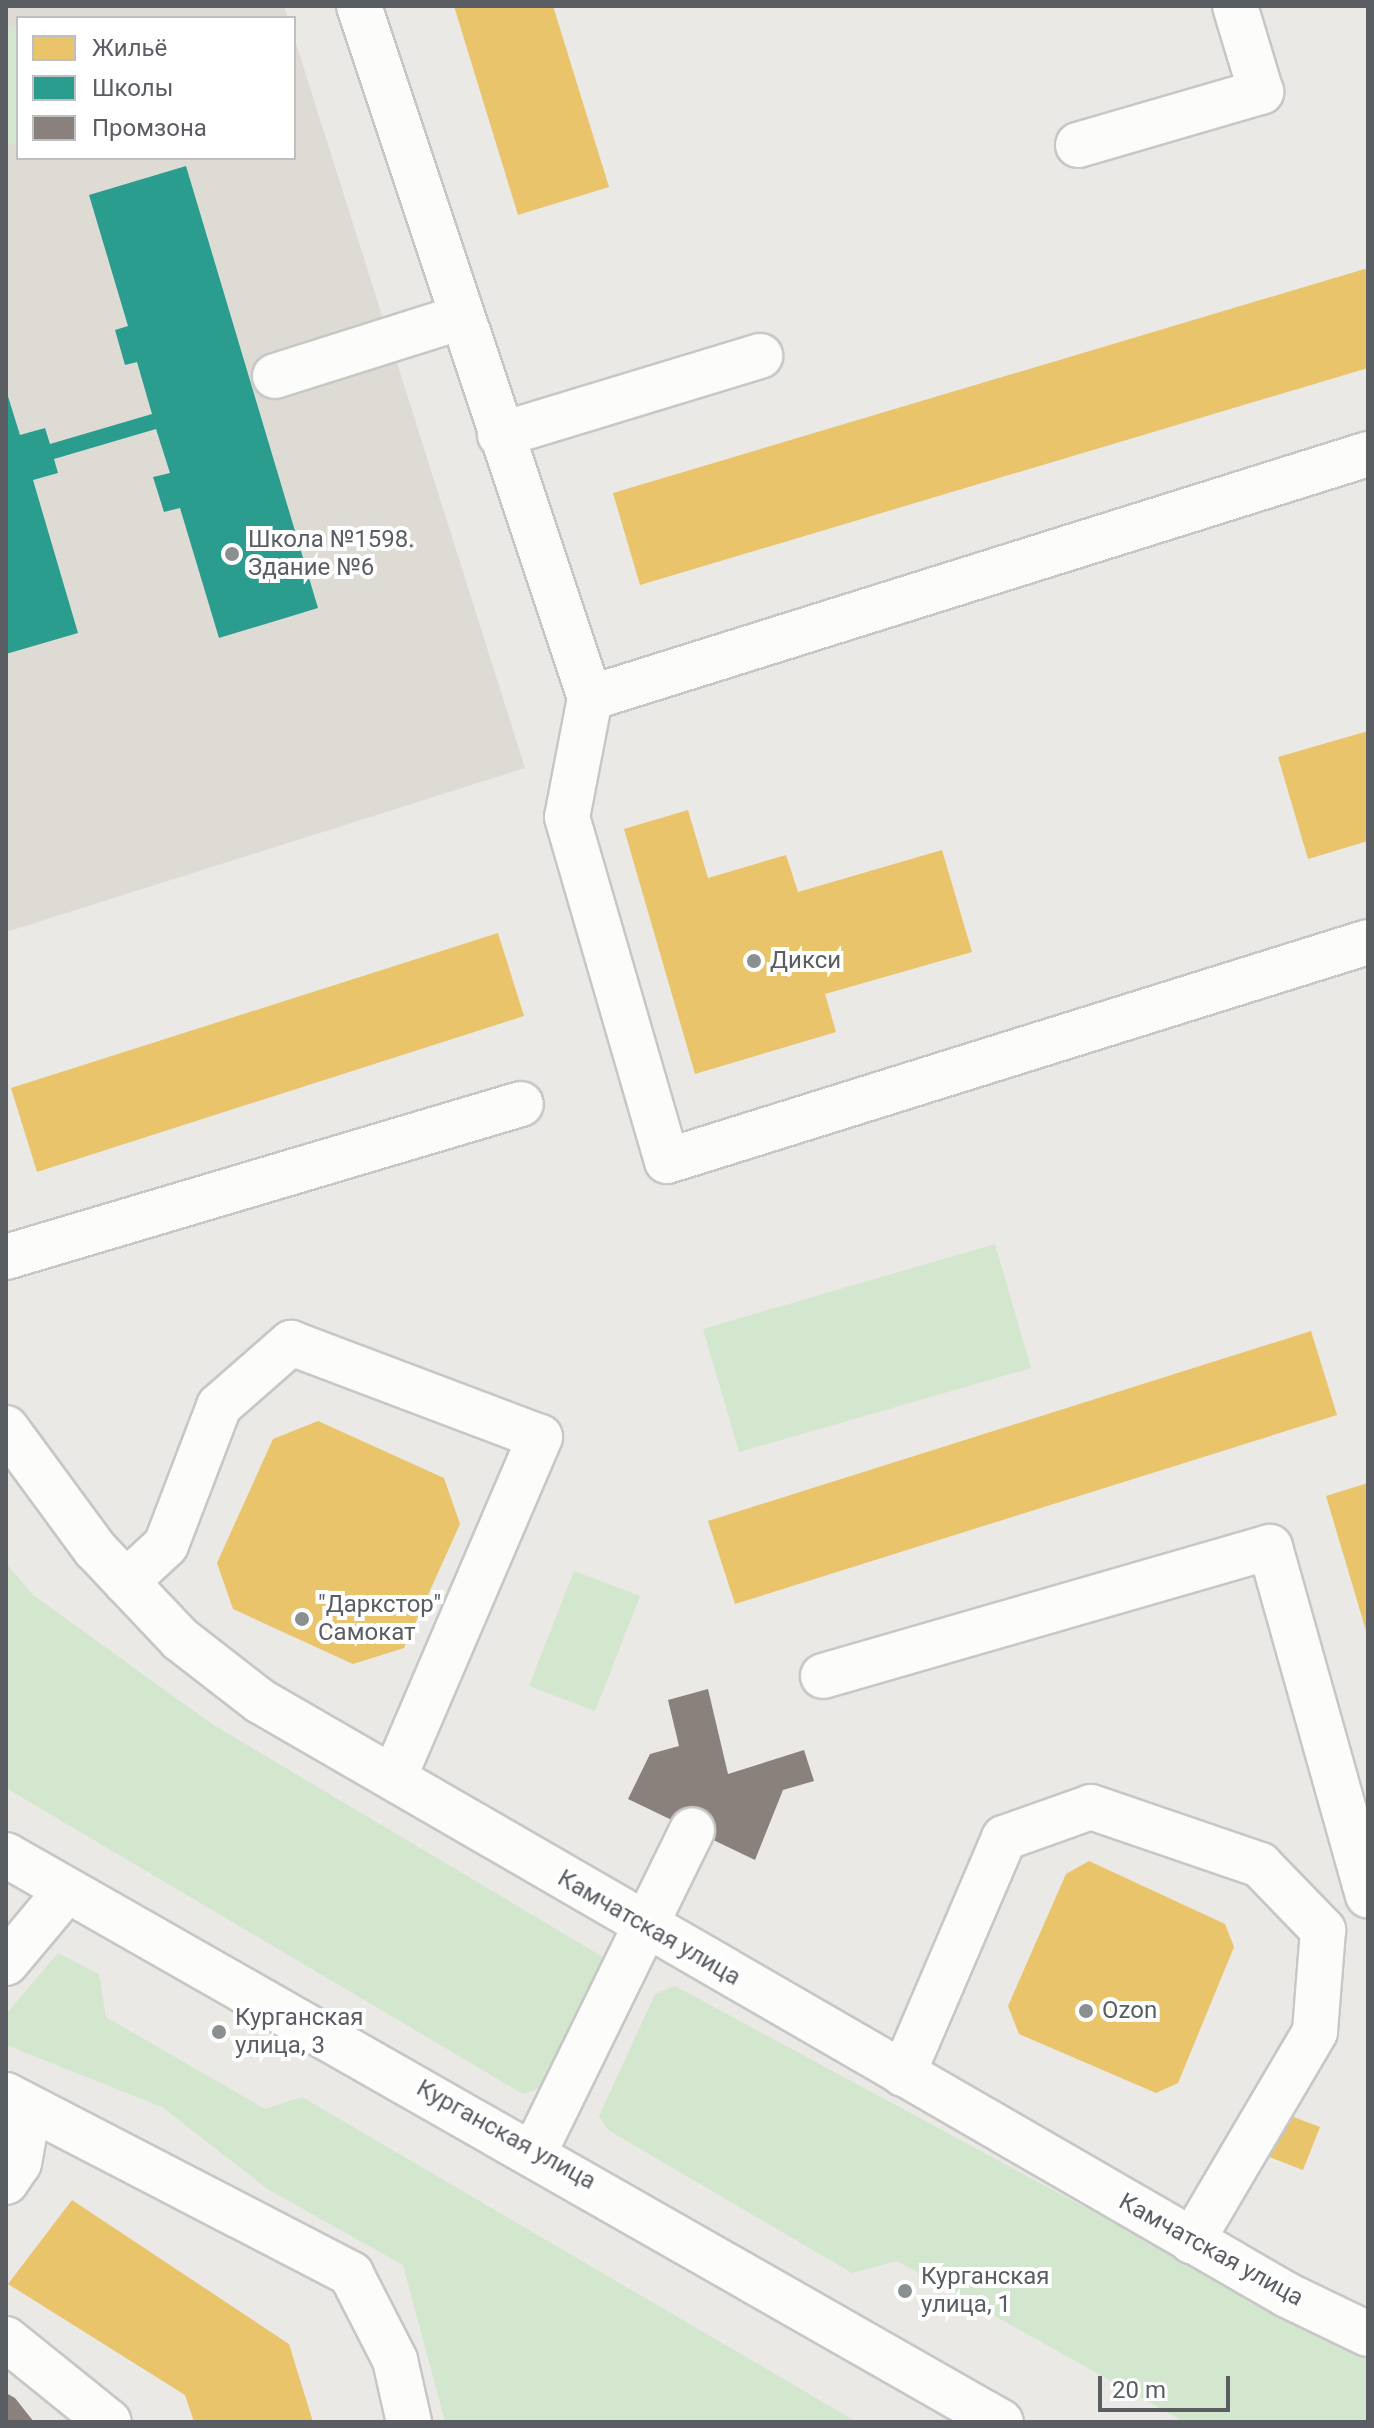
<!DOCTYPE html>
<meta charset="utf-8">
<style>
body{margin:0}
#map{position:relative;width:1374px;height:2428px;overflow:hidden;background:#eae9e5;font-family:Roboto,sans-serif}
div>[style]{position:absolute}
.education>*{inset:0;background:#dedbd4}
.green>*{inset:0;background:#d3e7cf}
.homes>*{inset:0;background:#e9c46a}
.schools>*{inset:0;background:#2a9d8f}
.industry>*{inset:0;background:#8a817c}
.roads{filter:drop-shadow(2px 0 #c7c7c7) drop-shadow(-2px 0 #c7c7c7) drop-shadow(0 2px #c7c7c7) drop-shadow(0 -2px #c7c7c7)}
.minor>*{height:44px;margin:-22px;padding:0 22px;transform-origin:22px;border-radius:22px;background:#fcfcfb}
.dots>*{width:22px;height:22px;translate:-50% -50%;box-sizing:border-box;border:4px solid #fff;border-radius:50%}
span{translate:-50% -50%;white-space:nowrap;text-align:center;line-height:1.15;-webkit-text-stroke:8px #fff;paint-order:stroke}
.poi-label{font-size:24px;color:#5a5e63}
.left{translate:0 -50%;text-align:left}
.street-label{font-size:24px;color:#5a5e63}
.frame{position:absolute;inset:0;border:8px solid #5a5e63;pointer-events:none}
.legend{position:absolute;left:16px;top:16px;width:280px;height:144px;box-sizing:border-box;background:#fff;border:2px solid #bdbfc1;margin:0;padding:10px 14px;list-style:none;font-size:24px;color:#5a5e63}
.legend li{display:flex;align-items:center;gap:16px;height:40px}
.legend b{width:40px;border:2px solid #bdbfc1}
.scale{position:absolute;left:1098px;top:2376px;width:132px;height:36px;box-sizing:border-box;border:4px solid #5a5e63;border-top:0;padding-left:10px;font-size:24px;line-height:28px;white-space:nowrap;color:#5a5e63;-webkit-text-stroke:6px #fff;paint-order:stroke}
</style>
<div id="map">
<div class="education">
<div style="clip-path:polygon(6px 6px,284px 6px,288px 18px,18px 18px,18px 158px,294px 158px,294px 37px,525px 768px,6px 932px)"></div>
</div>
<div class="green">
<div style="clip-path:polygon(18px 27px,18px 143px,6px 146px,6px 31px)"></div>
<div style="clip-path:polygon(995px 1244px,1031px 1368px,739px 1452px,703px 1329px)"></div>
<div style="clip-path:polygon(6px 1563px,33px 1595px,212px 1724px,608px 1960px,548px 2085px,523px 2094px,6px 1788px)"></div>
<div style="clip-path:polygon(574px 1571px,640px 1596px,595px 1711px,529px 1686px)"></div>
<div style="clip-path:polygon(58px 1953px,99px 1974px,106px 2017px,265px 2109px,302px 2097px,857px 2422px,445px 2422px,403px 2265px,269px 2190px,162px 2107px,6px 2045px,6px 2014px)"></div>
<div style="clip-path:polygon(675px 1986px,1368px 2360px,1368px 2422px,1184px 2422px,897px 2261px,852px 2273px,608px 2130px,599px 2116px,655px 1994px)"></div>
</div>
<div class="homes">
<div style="clip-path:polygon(454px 6px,553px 6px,609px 187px,518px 215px)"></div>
<div style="clip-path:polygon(1368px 268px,1368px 368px,640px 585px,613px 493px)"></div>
<div style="clip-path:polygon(1368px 731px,1368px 841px,1308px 859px,1278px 757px)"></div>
<div style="clip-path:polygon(688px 810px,708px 878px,786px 855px,798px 892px,942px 850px,972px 952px,825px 994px,836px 1032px,695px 1074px,624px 829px)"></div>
<div style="clip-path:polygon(498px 933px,524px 1016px,37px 1172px,11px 1088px)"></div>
<div style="clip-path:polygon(1311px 1331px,1337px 1415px,735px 1604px,708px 1521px)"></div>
<div style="clip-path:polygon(318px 1421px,444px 1478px,460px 1524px,404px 1648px,353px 1664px,233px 1609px,217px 1563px,273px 1439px)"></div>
<div style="clip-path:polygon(1368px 1483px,1368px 1634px,1367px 1634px,1326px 1496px)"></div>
<div style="clip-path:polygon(1089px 1861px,1225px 1924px,1234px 1947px,1178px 2083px,1156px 2093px,1019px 2034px,1008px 2006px,1066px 1874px)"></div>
<div style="clip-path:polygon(1275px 2110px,1320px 2127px,1303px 2170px,1259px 2153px)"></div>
<div style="clip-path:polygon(72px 2200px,289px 2344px,313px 2422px,194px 2422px,185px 2395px,8px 2284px)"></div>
</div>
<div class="schools">
<div style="clip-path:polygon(186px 166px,318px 608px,219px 638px,180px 508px,164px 512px,153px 477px,170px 473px,156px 429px,54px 459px,58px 473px,33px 480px,78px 633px,6px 654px,6px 390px,20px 435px,45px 428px,50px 444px,152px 414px,137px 362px,125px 365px,115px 330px,128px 326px,89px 195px)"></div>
</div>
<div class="industry">
<div style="clip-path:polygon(708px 1689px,728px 1774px,804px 1750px,814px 1781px,783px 1790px,755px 1860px,628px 1799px,650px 1754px,679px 1746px,668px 1700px)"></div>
<div style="clip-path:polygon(6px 2393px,15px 2398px,34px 2422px,6px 2422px)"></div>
</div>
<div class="roads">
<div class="minor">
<div style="left:359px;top:6px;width:730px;rotate:71.54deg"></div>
<div style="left:1078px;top:145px;width:191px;rotate:-16.2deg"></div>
<div style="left:1261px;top:92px;width:90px;rotate:-106.8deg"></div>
<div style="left:275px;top:376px;width:193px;rotate:-17.5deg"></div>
<div style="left:500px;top:435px;width:272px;rotate:-16.9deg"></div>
<div style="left:1368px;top:454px;width:815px;rotate:162.59deg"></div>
<div style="left:590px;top:698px;width:121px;rotate:100.9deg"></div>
<div style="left:567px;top:817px;width:358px;rotate:73.8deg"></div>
<div style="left:667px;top:1161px;width:734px;rotate:-17.35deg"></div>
<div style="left:6px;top:1257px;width:537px;rotate:-16.55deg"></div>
<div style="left:6px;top:1428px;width:150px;rotate:53.7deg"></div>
<div style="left:95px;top:1549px;width:124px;rotate:46.6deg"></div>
<div style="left:180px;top:1639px;width:101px;rotate:37.8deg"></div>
<div style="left:260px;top:1701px;width:1186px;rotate:30.04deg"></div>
<div style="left:1287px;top:2295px;width:90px;rotate:25.7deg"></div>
<div style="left:126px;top:1582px;width:54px;rotate:-42.8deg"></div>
<div style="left:166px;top:1545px;width:149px;rotate:-69.1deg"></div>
<div style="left:219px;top:1406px;width:96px;rotate:-41.2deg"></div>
<div style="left:291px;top:1343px;width:266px;rotate:20.7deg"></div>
<div style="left:540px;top:1437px;width:370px;rotate:113.2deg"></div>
<div style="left:823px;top:1676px;width:465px;rotate:-16.1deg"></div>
<div style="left:1270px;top:1547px;width:362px;rotate:74.3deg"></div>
<div style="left:6px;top:1855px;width:1145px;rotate:29.68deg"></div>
<div style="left:6px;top:1963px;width:95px;rotate:-50.1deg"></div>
<div style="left:903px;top:2074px;width:257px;rotate:-66.8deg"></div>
<div style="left:1004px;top:1838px;width:92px;rotate:-19.6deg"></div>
<div style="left:1091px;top:1807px;width:179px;rotate:18.9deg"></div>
<div style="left:1260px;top:1865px;width:91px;rotate:45.9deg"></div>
<div style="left:1323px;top:1930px;width:102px;rotate:94.5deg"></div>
<div style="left:1315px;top:2032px;width:243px;rotate:120.5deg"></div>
<div style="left:6px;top:2095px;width:389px;rotate:27.4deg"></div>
<div style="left:351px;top:2274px;width:97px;rotate:62.9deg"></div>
<div style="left:395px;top:2360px;width:64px;rotate:77.3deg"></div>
<div style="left:535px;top:2151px;width:357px;rotate:-63.9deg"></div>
<div style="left:6px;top:2182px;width:23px;rotate:-56deg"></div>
<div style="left:19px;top:2163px;width:56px;rotate:-79.7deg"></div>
<div style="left:6px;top:2339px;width:132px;rotate:38.9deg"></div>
</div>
</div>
<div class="dots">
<div style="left:232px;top:554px;background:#8c8f90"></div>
<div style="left:754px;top:961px;background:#8c8f90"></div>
<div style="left:302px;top:1619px;background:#8c8f90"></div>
<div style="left:1086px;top:2011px;background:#8c8f90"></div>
<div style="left:219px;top:2032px;background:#8c8f90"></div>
<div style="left:905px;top:2291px;background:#8c8f90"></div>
</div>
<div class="poi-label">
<span class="left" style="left:248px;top:554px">Школа №1598.<br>Здание №6</span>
<span class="left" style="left:770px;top:961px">Дикси</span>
<span class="left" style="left:318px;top:1619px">"Даркстор"<br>Самокат</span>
<span class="left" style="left:1102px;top:2011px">Ozon</span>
<span class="left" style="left:235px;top:2032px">Курганская<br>улица, 3</span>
<span class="left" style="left:921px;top:2291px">Курганская<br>улица, 1</span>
</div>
<div class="street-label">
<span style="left:649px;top:1928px;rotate:30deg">Камчатская улица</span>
<span style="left:506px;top:2135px;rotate:29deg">Курганская улица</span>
<span style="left:1211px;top:2250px;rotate:29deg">Камчатская улица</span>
</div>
<div class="frame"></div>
<ul class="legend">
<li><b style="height:22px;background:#e9c46a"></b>Жильё</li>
<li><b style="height:22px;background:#2a9d8f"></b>Школы</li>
<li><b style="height:22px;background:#8a817c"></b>Промзона</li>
</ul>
<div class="scale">20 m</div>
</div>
